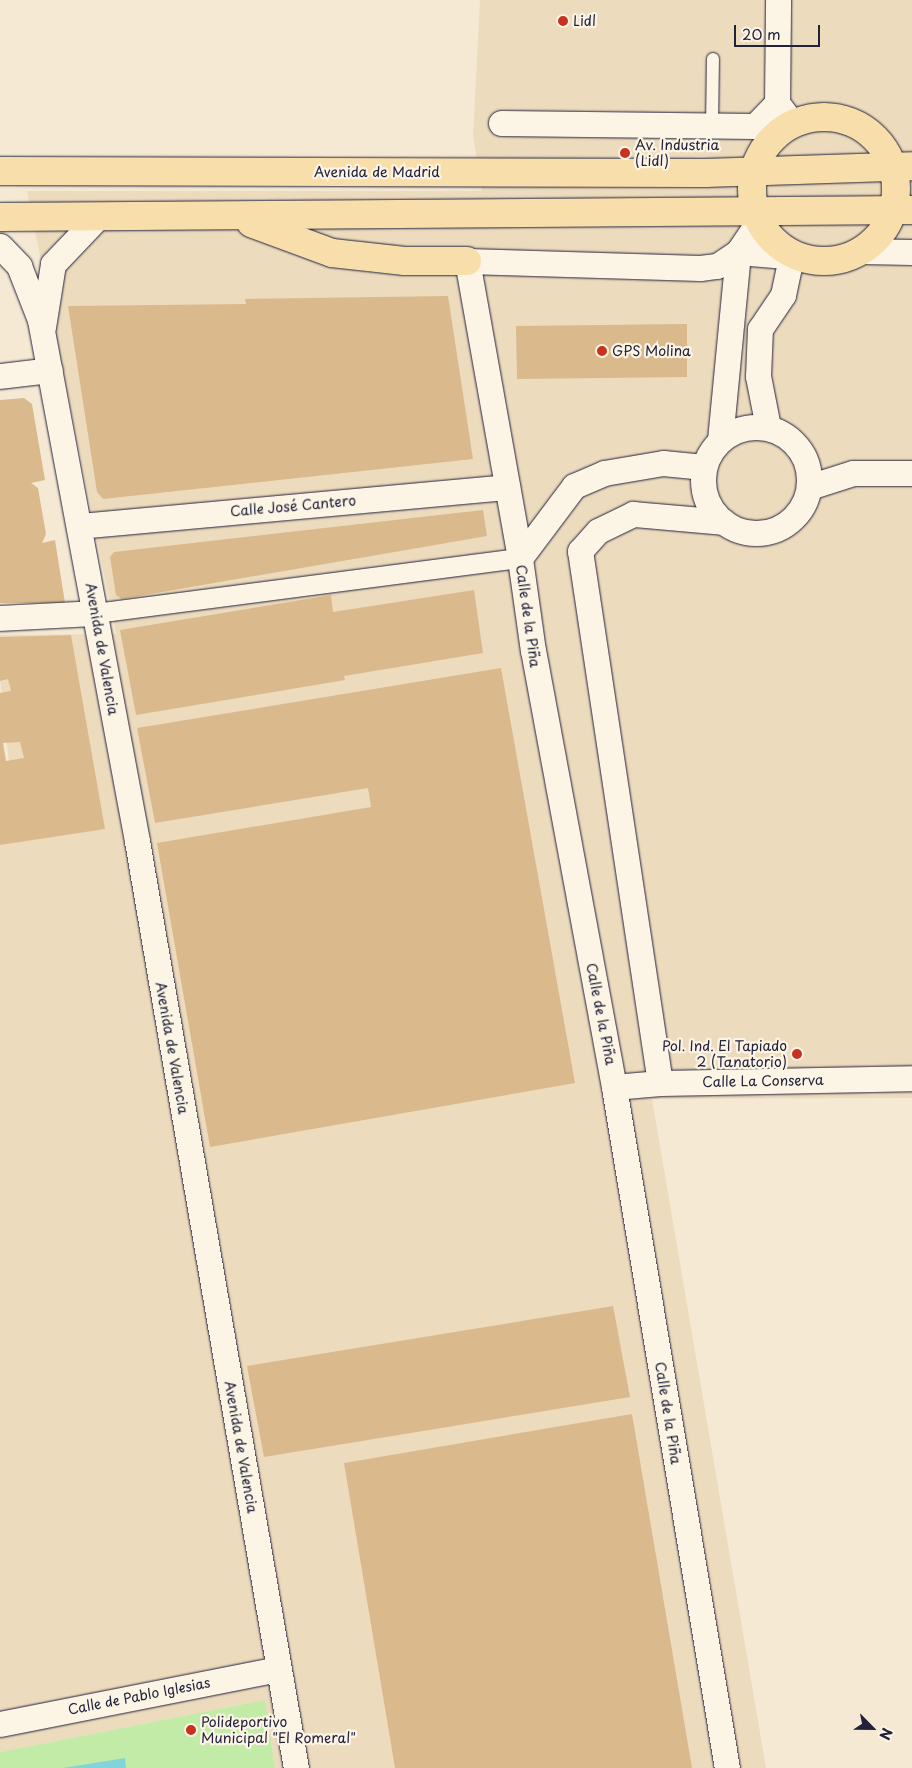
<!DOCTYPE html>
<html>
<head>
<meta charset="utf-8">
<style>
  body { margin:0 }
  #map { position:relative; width:912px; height:1768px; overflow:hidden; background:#f5e9d3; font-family:"Playpen Sans",sans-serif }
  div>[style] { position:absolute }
  .built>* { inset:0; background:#eddbbe }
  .green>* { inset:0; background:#c2eba7 }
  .water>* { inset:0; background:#83d4d8 }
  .building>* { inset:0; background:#daba8d }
  .roads { filter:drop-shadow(0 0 1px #22223b) drop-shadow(0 0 1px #22223b) }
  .service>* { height:12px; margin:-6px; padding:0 6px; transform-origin:6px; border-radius:6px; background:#fcf5e5 }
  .pedestrian>* { height:19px; margin:-9.5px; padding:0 9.5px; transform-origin:9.5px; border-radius:9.5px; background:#fcf5e5 }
  .minor>* { height:25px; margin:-12.5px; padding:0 12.5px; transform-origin:12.5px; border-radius:12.5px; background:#fcf5e5 }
  .minor>.ring { margin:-12.5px; padding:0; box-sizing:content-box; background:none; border:25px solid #fcf5e5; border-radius:50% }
  .primary>* { height:28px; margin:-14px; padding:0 14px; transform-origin:14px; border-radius:14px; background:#f8deab }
  .primary>.ring { margin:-14px; padding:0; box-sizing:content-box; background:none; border:28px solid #f8deab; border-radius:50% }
  .dots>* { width:14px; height:14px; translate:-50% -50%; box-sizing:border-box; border:2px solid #fcf5e5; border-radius:50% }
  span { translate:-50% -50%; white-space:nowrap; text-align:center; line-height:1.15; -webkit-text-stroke:4.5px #fcf5e5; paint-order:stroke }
  .poi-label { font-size:14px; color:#22223b }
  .left { translate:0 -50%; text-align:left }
  .right { translate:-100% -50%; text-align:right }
  .street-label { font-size:14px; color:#22223b }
  .north { position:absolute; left:847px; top:1703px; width:50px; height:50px; -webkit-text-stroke:4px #fcf5e5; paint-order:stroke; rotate:113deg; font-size:14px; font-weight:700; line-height:20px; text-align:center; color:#22223b }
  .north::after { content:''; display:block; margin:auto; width:18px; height:22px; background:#22223b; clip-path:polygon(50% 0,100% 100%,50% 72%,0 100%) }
  .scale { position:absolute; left:734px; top:25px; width:86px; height:22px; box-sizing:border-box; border:2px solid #22223b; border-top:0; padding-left:6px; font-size:15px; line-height:18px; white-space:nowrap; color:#22223b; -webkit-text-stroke:4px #fcf5e5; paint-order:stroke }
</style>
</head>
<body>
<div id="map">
  <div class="built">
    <div style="clip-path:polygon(480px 0,912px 0,912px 1098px,652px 1099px,766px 1768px,275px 1768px,265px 1700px,0 1752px,0 783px,11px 781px,0 678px,0 635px,116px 634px,27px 191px,482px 191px,473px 136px)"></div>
  </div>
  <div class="green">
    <div style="clip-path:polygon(265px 1700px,275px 1768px,0 1768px,0 1752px)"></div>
  </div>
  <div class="water">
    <div style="clip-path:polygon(125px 1758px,126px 1768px,63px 1768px)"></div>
  </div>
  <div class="building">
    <div style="clip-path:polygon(448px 296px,473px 459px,103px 499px,97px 492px,68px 306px,246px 304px,245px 299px)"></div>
    <div style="clip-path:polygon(687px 324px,687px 377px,517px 379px,516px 326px)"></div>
    <div style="clip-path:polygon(24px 398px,32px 404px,45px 480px,31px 483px,38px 488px,46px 534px,42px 543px,55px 540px,65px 603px,0 603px,0 400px)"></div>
    <div style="clip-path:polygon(483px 510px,487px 536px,122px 599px,116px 595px,110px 557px,114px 552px)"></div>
    <div style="clip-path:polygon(474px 590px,483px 653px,344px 676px,345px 680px,136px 715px,120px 630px,331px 595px,333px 612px)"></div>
    <div style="clip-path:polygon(evenodd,71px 635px,105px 829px,0 845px,0 693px,11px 691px,8px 679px,0 681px,0 637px,71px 635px,20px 742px,24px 758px,6px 761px,3px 743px,20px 742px)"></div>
    <div style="clip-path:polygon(501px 668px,575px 1083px,210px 1147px,157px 843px,371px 807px,368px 788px,155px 823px,137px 728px)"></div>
    <div style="clip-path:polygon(613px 1306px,630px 1397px,264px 1457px,247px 1366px)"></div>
    <div style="clip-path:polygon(632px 1414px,692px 1768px,395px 1768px,344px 1463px)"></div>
  </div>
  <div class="roads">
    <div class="service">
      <div style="left:712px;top:127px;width:68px;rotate:-89.2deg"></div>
    </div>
    <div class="pedestrian">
      <div style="left:95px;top:613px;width:429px;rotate:-7.4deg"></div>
    </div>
    <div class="minor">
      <div style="left:777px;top:103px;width:103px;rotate:-89.4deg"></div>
      <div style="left:501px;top:123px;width:254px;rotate:0.7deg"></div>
      <div style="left:755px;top:126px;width:32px;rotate:-46deg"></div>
      <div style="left:777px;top:103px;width:25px;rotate:53deg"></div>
      <div style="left:0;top:246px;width:28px;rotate:46deg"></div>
      <div style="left:19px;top:266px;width:58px;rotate:68.7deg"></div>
      <div style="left:40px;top:320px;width:530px;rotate:79.45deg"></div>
      <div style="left:137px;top:841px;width:941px;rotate:80.27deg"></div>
      <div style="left:861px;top:251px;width:51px;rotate:1.1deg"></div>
      <div style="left:738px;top:252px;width:60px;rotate:4.8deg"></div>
      <div style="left:43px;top:327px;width:64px;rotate:-81deg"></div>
      <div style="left:53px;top:264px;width:62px;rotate:-46.3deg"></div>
      <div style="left:0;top:376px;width:50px;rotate:-6.8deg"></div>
      <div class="ring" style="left:703px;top:427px;width:81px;height:81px"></div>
      <div style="left:768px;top:427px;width:52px;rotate:-101.1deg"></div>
      <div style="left:758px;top:376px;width:47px;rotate:-87.6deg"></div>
      <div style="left:760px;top:329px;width:41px;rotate:-55.9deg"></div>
      <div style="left:783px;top:295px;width:30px;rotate:-78deg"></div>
      <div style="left:789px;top:266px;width:13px;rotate:-45deg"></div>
      <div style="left:720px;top:440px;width:189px;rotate:-84.5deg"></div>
      <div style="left:738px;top:252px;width:37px;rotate:-56deg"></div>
      <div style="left:809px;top:487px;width:46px;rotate:-17.7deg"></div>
      <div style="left:853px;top:473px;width:59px"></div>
      <div style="left:79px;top:526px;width:430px;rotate:-5.2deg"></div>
      <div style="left:520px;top:558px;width:90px;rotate:-53.1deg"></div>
      <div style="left:574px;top:486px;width:33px;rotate:-23deg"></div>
      <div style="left:604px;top:473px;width:60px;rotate:-9.6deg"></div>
      <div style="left:663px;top:463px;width:41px;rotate:5.6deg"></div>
      <div style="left:0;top:618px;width:95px;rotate:-3deg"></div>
      <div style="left:660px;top:1083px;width:538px;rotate:-98.55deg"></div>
      <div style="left:580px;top:551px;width:27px;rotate:-48deg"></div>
      <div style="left:598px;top:531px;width:39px;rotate:-26deg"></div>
      <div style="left:633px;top:514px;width:91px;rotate:5deg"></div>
      <div style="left:614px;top:1087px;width:46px;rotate:-5deg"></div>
      <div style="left:660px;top:1083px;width:252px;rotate:-1.1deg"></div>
      <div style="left:0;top:1724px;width:284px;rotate:-11.2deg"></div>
      <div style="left:727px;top:1768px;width:690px;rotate:-99.42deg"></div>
      <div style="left:614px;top:1087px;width:443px;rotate:-100.5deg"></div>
      <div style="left:533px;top:651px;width:94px;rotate:-98deg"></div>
      <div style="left:520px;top:558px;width:302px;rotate:-100.1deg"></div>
      <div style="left:467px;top:261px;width:233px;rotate:1.7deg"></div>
      <div style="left:700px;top:268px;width:17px;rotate:-7deg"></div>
      <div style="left:717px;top:266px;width:25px;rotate:-34deg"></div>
    </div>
    <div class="primary">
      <div class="ring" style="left:752px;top:117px;width:116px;height:116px"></div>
      <div style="left:0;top:171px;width:705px;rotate:0.16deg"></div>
      <div style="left:705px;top:173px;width:207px;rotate:-1.9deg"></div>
      <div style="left:0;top:217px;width:912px;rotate:-0.44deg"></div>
      <div style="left:251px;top:223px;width:86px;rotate:20.3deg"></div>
      <div style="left:332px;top:253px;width:73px;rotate:6.3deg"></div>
      <div style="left:405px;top:261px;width:62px"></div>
    </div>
  </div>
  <div class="dots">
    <div style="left:563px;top:21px;background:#c8321e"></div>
    <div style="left:625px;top:153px;background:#c8321e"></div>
    <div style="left:602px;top:351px;background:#c8321e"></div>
    <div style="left:797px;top:1054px;background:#c8321e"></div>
    <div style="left:191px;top:1730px;background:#c8321e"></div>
  </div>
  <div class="poi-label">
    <span class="left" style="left:573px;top:21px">Lidl</span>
    <span class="left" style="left:635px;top:153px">Av. Industria<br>(Lidl)</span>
    <span class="left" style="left:612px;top:351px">GPS Molina</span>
    <span class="right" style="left:787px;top:1054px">Pol. Ind. El Tapiado<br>2 (Tanatorio)</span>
    <span class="left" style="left:201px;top:1730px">Polideportivo<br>Municipal "El Romeral"</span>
  </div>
  <div class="street-label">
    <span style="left:377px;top:172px">Avenida de Madrid</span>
    <span style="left:293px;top:506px;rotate:-5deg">Calle José Cantero</span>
    <span style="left:528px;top:616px;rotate:82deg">Calle de la Piña</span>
    <span style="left:102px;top:649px;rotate:80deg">Avenida de Valencia</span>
    <span style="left:601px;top:1014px;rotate:79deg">Calle de la Piña</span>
    <span style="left:172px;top:1048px;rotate:80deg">Avenida de Valencia</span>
    <span style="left:763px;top:1081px;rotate:-1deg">Calle La Conserva</span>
    <span style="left:668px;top:1413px;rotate:81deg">Calle de la Piña</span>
    <span style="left:241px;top:1447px;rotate:80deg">Avenida de Valencia</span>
    <span style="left:139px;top:1696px;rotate:-11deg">Calle de Pablo Iglesias</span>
  </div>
  <div class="north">N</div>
  <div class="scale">20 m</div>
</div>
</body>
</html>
